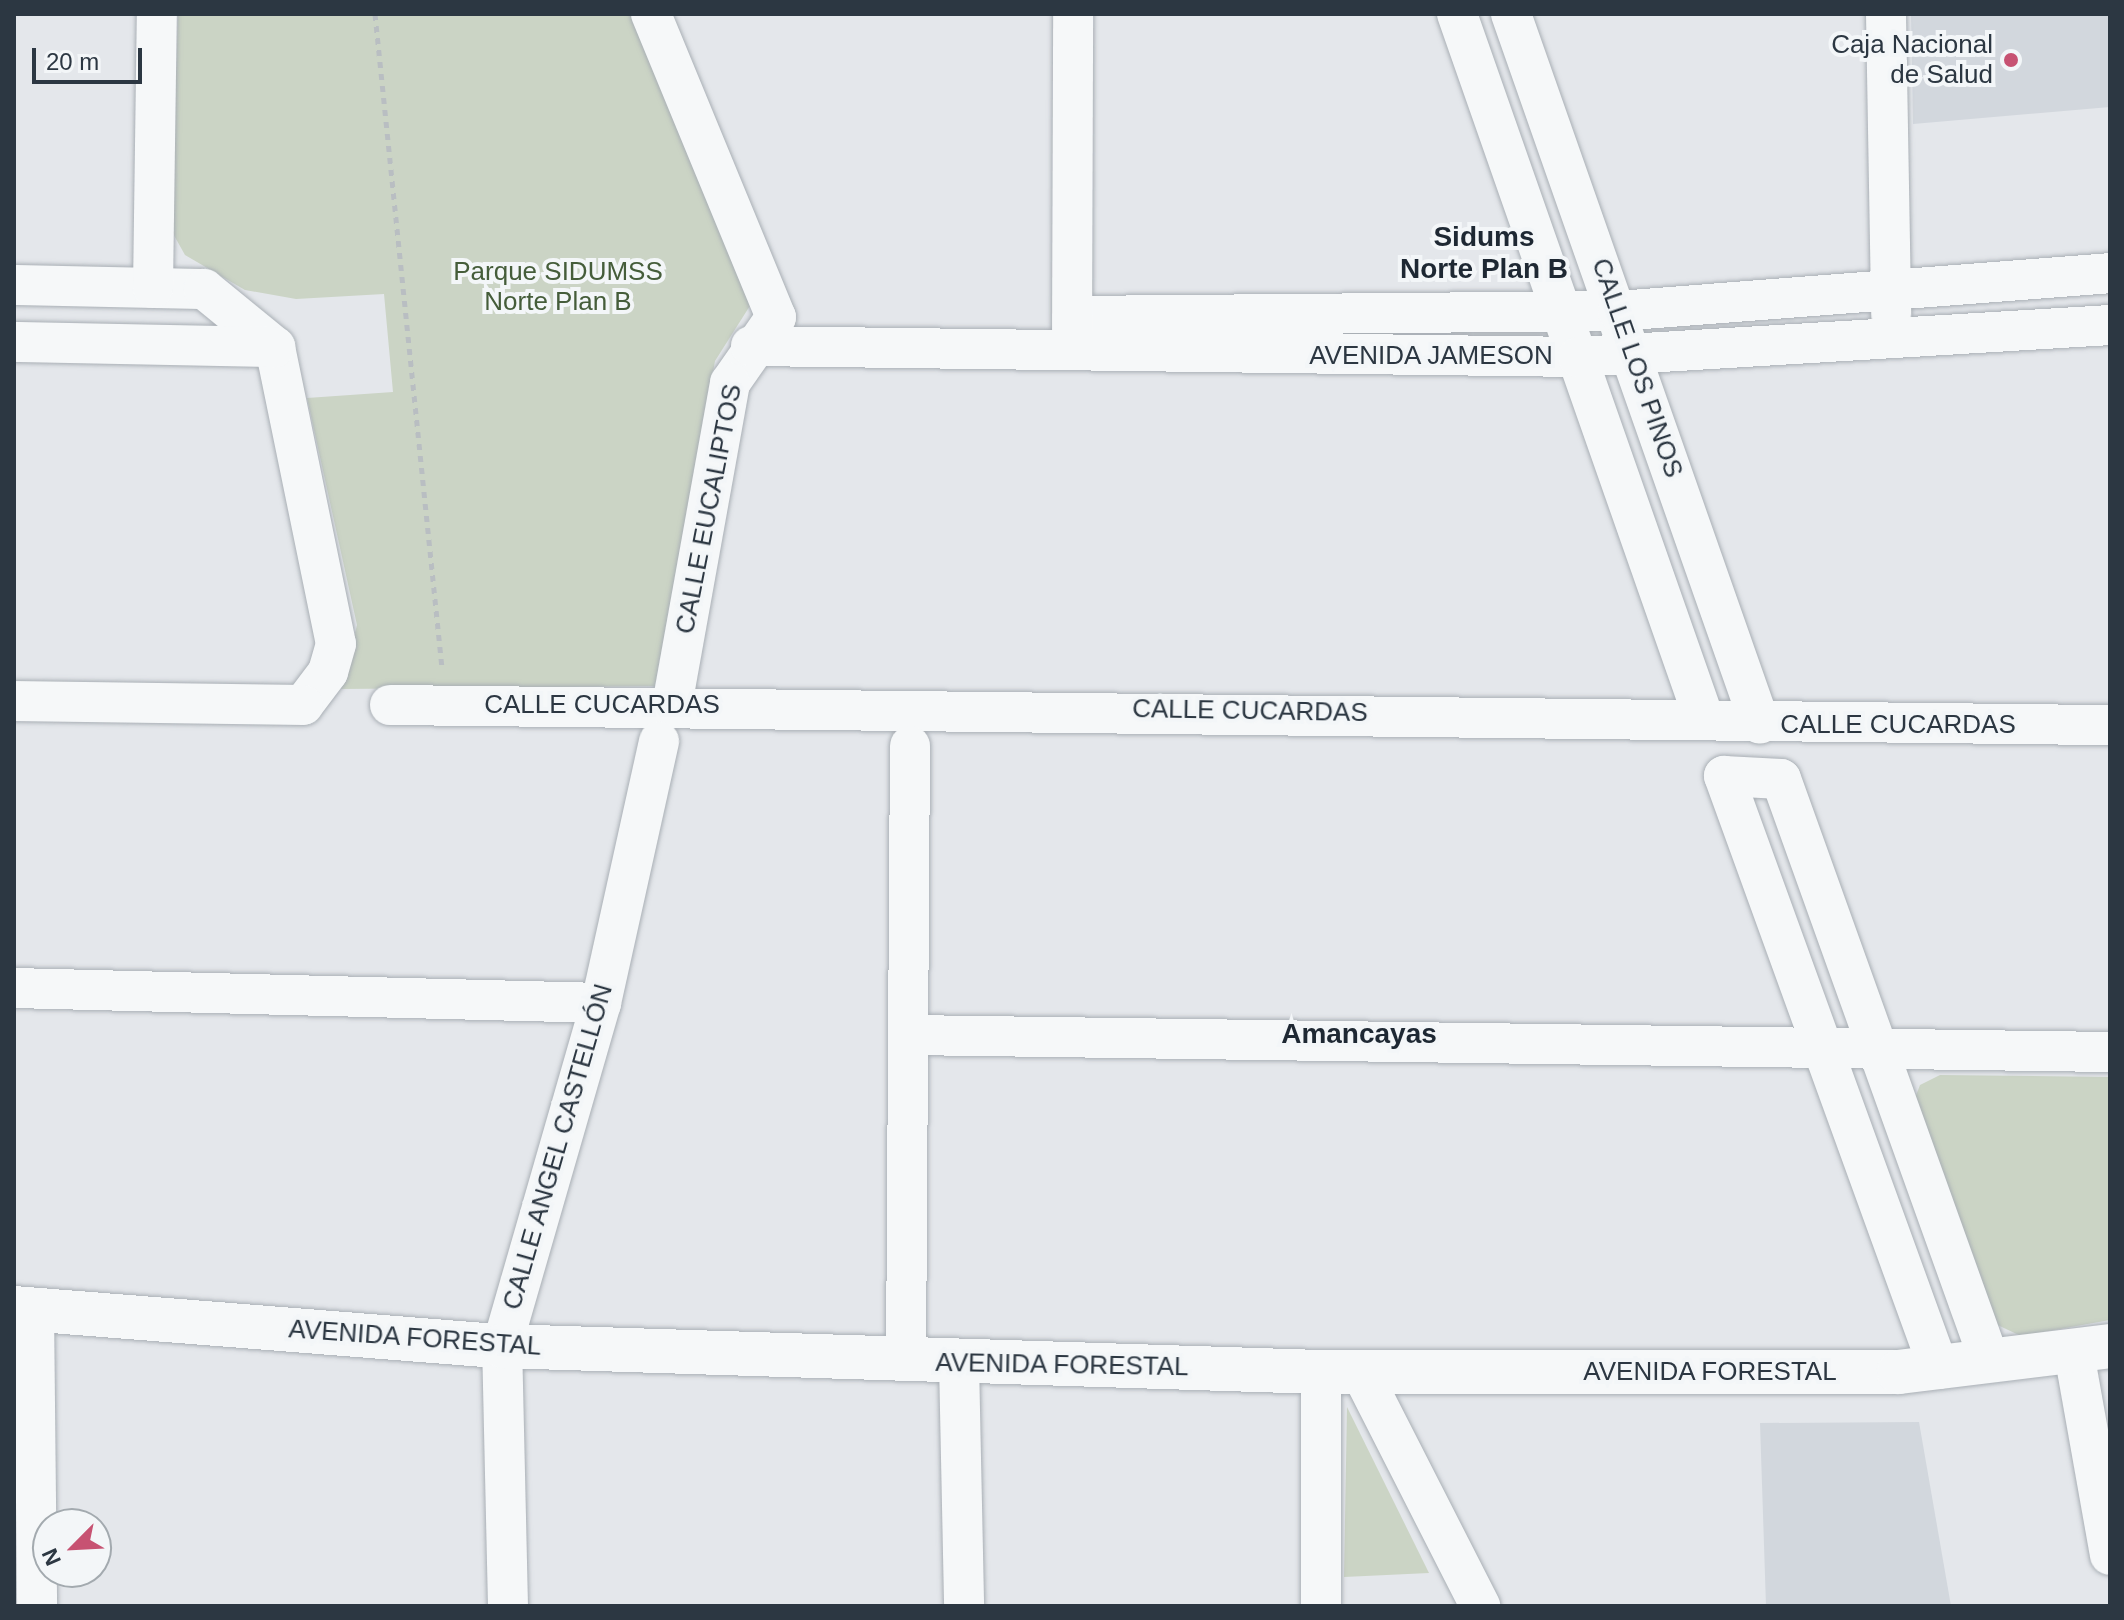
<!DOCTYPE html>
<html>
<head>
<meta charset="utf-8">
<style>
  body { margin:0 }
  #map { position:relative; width:2124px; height:1620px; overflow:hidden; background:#e4e7eb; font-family:Arial,sans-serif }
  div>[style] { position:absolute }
  .built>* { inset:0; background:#d2d7dd }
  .green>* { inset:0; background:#cbd4c5 }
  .path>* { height:5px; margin-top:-2.5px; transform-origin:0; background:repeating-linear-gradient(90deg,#b9bec2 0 6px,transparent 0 12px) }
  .roads { filter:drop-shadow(0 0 2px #a9afb5) drop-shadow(0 0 2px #a9afb5) }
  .minor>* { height:40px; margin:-20px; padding:0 20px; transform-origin:20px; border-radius:20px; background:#f6f8f9 }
  .tertiary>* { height:44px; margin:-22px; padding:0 22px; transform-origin:22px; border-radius:22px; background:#f6f8f9 }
  .dots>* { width:22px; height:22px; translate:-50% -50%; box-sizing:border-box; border:4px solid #f3f6f8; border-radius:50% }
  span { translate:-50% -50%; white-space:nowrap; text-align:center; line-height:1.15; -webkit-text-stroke:8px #f3f6f8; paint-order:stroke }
  .poi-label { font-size:26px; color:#2c3742 }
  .right { translate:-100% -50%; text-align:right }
  .park-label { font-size:26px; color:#455d3a }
  .street-label { font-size:26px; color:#2c3742 }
  .neighbourhood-label { font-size:28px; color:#1e2833; font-weight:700 }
  .frame { position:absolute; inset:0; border:16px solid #2c3742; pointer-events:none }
  .north { position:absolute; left:32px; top:1508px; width:80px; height:80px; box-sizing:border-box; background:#f3f6f8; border:2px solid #a3aaaf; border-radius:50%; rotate:246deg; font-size:22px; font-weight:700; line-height:32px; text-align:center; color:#2c3742 }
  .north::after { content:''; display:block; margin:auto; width:28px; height:36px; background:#c75272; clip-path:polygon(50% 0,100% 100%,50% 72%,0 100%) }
  .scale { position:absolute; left:32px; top:48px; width:110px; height:36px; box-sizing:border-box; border:4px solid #2c3742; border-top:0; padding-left:10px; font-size:24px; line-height:28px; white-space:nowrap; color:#2c3742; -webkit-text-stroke:6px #f3f6f8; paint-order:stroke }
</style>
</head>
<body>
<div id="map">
  <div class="built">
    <div style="clip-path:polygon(1911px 14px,2110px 14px,2110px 107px,1913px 124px)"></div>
    <div style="clip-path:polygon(1919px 1422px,1951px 1606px,1766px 1606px,1760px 1423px)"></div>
  </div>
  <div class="green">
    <div style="clip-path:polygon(178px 14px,633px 14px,753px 301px,715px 361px,655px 686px,341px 689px,357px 625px,307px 398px,393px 392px,384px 294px,296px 299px,245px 290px,185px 255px,171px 230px)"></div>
    <div style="clip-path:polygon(1940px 1075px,2110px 1077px,2110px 1320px,2021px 1336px,1989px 1321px,1912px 1106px,1920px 1085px)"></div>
    <div style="clip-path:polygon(1347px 1407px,1429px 1573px,1344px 1577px)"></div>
  </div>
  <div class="path">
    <div style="left:375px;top:14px;width:657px;rotate:84.15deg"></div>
  </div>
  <div class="roads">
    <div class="minor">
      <div style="left:651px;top:14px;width:328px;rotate:67.6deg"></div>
      <div style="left:776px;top:317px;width:80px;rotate:124.9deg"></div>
      <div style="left:730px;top:383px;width:327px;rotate:100.2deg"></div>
      <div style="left:1457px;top:14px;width:744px;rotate:70.69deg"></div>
      <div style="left:1511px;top:14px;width:752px;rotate:70.67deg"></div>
      <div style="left:1886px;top:14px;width:300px;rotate:89deg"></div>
      <div style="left:14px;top:285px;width:190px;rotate:1.2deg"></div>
      <div style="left:204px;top:289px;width:92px;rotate:39.2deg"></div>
      <div style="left:275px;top:347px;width:303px;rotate:78.4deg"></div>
      <div style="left:336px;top:644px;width:29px;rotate:106deg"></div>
      <div style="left:328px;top:672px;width:41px;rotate:127.1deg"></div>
      <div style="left:303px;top:705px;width:289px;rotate:-179.2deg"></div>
      <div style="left:153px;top:288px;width:274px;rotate:-89.2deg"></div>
      <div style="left:1073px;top:316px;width:545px;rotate:-0.53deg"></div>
      <div style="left:1618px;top:311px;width:493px;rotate:-4.4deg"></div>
      <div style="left:14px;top:342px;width:261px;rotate:1.1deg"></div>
      <div style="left:1072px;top:342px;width:328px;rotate:-89.8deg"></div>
      <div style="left:751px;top:346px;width:827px;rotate:0.76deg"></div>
      <div style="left:1578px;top:357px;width:533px;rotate:-3.44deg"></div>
      <div style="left:390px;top:705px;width:1720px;rotate:0.67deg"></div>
      <div style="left:14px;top:988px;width:587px;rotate:1.46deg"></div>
      <div style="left:908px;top:1035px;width:1202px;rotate:0.81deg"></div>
      <div style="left:34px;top:1309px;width:297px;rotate:89.4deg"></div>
      <div style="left:2074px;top:1353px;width:205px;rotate:79.9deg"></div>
      <div style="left:906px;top:1361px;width:615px;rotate:-89.63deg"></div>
      <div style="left:959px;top:1362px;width:244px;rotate:88.8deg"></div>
      <div style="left:1939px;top:1369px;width:631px;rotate:-109.93deg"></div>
      <div style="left:1724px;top:776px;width:57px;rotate:3deg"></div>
      <div style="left:1781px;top:779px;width:619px;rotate:70.28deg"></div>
      <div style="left:1361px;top:1372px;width:263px;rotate:63deg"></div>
      <div style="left:508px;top:1606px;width:260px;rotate:-91.3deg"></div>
      <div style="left:502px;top:1346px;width:357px;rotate:-73.9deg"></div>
      <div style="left:601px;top:1003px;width:268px;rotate:-77.5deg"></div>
      <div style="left:1321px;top:1606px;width:234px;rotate:-90deg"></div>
    </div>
    <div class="tertiary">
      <div style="left:14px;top:1308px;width:489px;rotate:4.5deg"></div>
      <div style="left:502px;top:1346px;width:819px;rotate:1.82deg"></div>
      <div style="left:1321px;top:1372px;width:578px"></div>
      <div style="left:1899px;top:1372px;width:213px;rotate:-7deg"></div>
    </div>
  </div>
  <div class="dots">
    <div style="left:2011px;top:60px;background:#c75272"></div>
  </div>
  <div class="poi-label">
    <span class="right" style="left:1993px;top:60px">Caja Nacional<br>de Salud</span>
  </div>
  <div class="park-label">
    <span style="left:558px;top:287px">Parque SIDUMSS<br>Norte Plan B</span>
  </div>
  <div class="street-label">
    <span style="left:1431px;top:356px">AVENIDA JAMESON</span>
    <span style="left:1637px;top:368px;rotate:71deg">CALLE LOS PINOS</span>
    <span style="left:709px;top:509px;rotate:-79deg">CALLE EUCALIPTOS</span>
    <span style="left:602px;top:705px">CALLE CUCARDAS</span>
    <span style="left:1250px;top:711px;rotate:1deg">CALLE CUCARDAS</span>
    <span style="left:1898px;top:725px">CALLE CUCARDAS</span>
    <span style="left:558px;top:1147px;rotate:-74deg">CALLE ANGEL CASTELLÓN</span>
    <span style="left:415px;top:1338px;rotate:4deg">AVENIDA FORESTAL</span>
    <span style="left:1062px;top:1365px;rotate:1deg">AVENIDA FORESTAL</span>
    <span style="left:1710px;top:1372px">AVENIDA FORESTAL</span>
  </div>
  <div class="neighbourhood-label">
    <span style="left:1484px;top:253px">Sidums<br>Norte Plan B</span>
    <span style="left:1359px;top:1034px">Amancayas</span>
  </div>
  <div class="frame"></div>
  <div class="north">N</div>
  <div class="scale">20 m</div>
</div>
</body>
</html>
